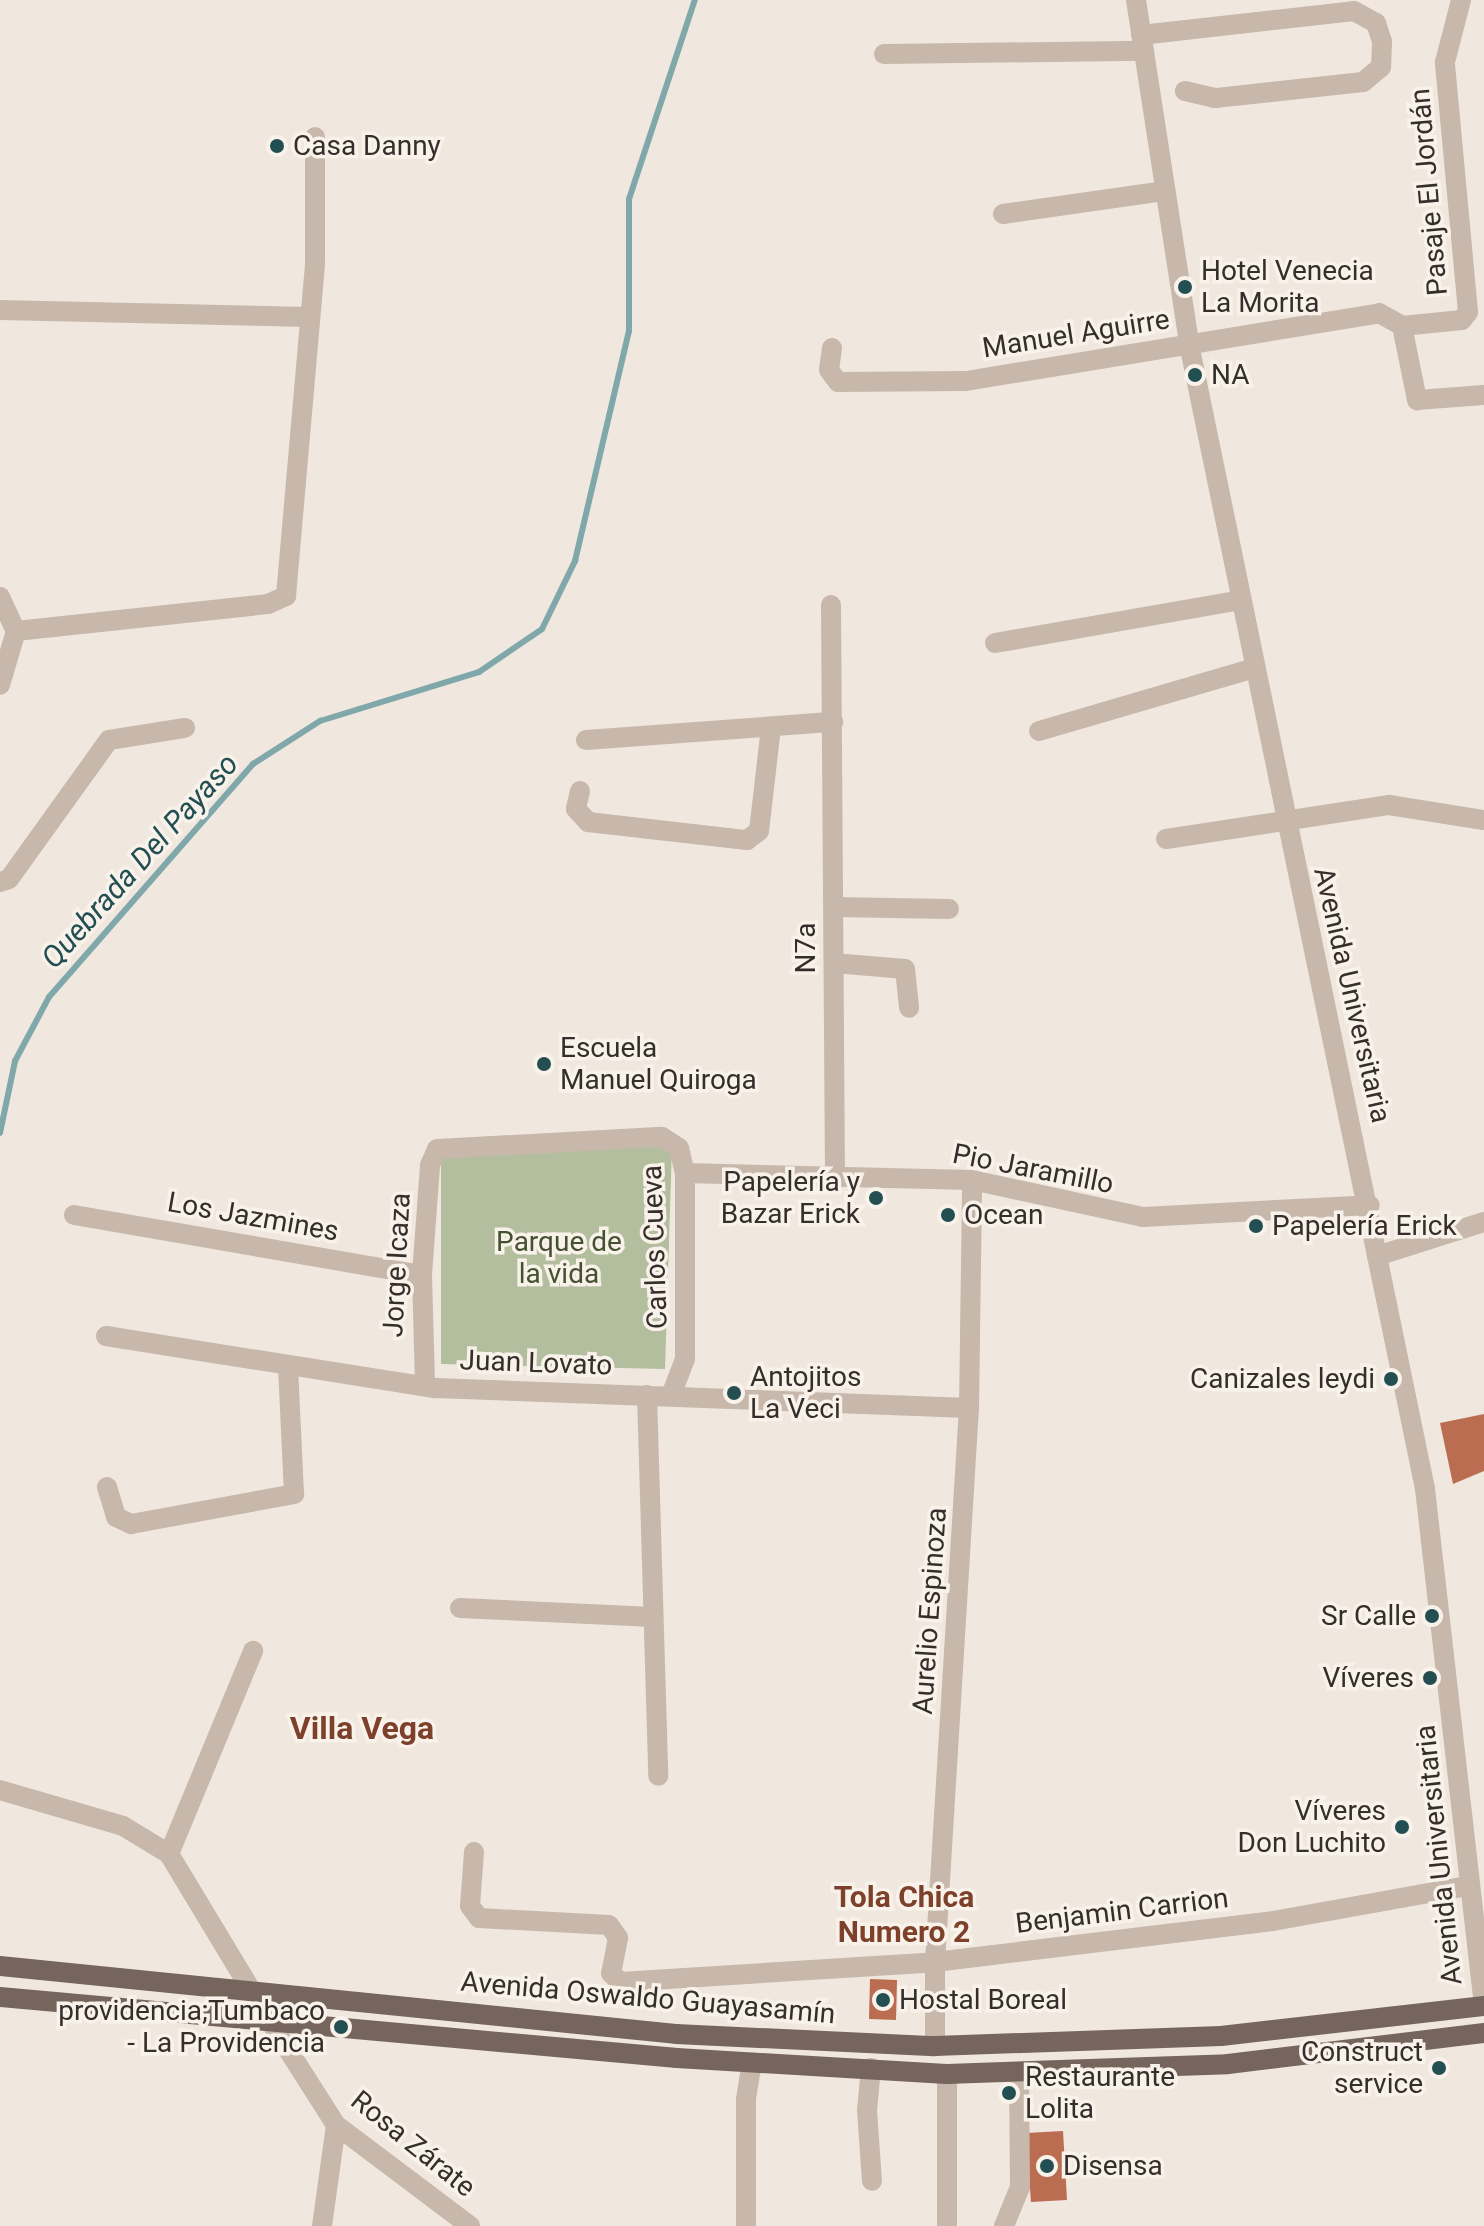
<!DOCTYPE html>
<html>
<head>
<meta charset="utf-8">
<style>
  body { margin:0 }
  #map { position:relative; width:1484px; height:2226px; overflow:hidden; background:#f0e8de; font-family:Roboto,sans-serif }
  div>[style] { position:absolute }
  .green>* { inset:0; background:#b3be9f }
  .stream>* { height:6px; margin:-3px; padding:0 3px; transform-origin:3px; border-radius:3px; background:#80a8ab }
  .building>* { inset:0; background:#bb6d52 }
  .minor>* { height:20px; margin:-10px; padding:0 10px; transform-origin:10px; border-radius:10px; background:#c7b8ab }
  .major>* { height:20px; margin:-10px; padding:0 10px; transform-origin:10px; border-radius:10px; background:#76655c }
  .dots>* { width:22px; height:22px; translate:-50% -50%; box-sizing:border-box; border:4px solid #f8f2ea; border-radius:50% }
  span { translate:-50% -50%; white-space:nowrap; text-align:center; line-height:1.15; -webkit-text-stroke:7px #f8f2ea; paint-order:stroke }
  .poi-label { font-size:28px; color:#362e2a }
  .left { translate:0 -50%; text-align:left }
  .right { translate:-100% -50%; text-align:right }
  .street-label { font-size:28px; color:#362e2a }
  .park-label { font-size:28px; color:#445230 }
  .water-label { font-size:30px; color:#234f53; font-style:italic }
  .neighbourhood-label { font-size:30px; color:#7d402a; font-weight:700 }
  .quarter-label { font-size:32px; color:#7d402a; font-weight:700 }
</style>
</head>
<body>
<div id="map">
  <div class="green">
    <div style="clip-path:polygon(672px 1146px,665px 1369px,441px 1364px,441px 1154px)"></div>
  </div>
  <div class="stream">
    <div style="left:0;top:1133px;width:74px;rotate:-78.2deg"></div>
    <div style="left:15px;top:1061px;width:72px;rotate:-62deg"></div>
    <div style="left:49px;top:997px;width:310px;rotate:-48.8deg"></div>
    <div style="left:253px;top:764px;width:80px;rotate:-32.7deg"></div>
    <div style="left:320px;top:721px;width:166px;rotate:-17.1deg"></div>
    <div style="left:479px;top:672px;width:76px;rotate:-34.3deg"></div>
    <div style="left:542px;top:629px;width:76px;rotate:-64.1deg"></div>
    <div style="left:575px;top:561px;width:236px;rotate:-76.8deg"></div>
    <div style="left:629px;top:331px;width:132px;rotate:-90deg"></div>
    <div style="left:629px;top:199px;width:210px;rotate:-71.7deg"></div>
  </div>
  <div class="building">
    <div style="clip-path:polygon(1484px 1414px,1484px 1471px,1453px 1484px,1440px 1423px)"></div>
    <div style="clip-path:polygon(870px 1979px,897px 1980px,896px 2020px,869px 2019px)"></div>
    <div style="clip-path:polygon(1063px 2131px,1067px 2200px,1031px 2202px,1026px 2133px)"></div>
  </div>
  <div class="minor">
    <div style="left:1136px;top:0;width:348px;rotate:81.2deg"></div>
    <div style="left:1189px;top:344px;width:1169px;rotate:78.35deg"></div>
    <div style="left:1425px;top:1489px;width:520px;rotate:83.49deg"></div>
    <div style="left:1141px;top:35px;width:214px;rotate:-6.4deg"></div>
    <div style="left:1354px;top:11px;width:25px;rotate:29deg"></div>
    <div style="left:1376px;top:23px;width:20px;rotate:72deg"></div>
    <div style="left:1382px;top:42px;width:25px;rotate:92deg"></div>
    <div style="left:1381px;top:67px;width:23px;rotate:140deg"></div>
    <div style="left:1363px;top:82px;width:149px;rotate:173.8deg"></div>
    <div style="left:1215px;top:98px;width:31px;rotate:-167deg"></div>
    <div style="left:884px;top:54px;width:260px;rotate:-0.7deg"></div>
    <div style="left:1003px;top:214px;width:164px;rotate:-8.1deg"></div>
    <div style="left:0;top:310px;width:308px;rotate:1.3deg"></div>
    <div style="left:1402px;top:326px;width:60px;rotate:-5.7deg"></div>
    <div style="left:1462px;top:320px;width:10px;rotate:-53deg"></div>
    <div style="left:1468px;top:312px;width:251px;rotate:-95.3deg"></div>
    <div style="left:1445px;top:62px;width:64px;rotate:-75.5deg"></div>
    <div style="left:832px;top:348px;width:22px;rotate:98deg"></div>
    <div style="left:829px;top:370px;width:15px;rotate:53deg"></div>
    <div style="left:838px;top:382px;width:128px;rotate:-0.4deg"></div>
    <div style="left:966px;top:381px;width:419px;rotate:-9.3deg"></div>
    <div style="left:1379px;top:313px;width:26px;rotate:29deg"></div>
    <div style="left:1402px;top:326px;width:76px;rotate:78.5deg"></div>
    <div style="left:1417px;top:400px;width:67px;rotate:-4.3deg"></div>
    <div style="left:0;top:597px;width:38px;rotate:65deg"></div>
    <div style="left:16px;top:631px;width:56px;rotate:106.5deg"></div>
    <div style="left:831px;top:605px;width:568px;rotate:89.6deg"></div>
    <div style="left:16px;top:631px;width:253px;rotate:-6.1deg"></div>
    <div style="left:268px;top:604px;width:20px;rotate:-24deg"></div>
    <div style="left:286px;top:596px;width:335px;rotate:-85deg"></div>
    <div style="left:315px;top:262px;width:125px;rotate:-90deg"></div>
    <div style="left:995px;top:643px;width:250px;rotate:-9.9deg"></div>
    <div style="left:1039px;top:731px;width:225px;rotate:-16.3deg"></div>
    <div style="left:586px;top:740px;width:248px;rotate:-4.2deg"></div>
    <div style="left:580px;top:791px;width:18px;rotate:103deg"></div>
    <div style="left:576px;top:809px;width:18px;rotate:47deg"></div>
    <div style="left:588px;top:822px;width:160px;rotate:6.5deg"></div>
    <div style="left:747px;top:840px;width:15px;rotate:-37deg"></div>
    <div style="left:759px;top:831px;width:105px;rotate:-83.4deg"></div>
    <div style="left:1166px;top:839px;width:226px;rotate:-8.7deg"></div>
    <div style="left:1389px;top:805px;width:96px;rotate:9deg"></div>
    <div style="left:0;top:882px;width:9px;rotate:-18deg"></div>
    <div style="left:9px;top:879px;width:171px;rotate:-54.3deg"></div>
    <div style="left:109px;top:740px;width:77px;rotate:-9deg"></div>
    <div style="left:834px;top:907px;width:115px;rotate:1deg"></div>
    <div style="left:834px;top:963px;width:71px;rotate:4.8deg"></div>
    <div style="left:905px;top:969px;width:39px;rotate:84deg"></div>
    <div style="left:685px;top:1173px;width:287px;rotate:1.4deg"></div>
    <div style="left:972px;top:1180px;width:175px;rotate:12.2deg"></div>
    <div style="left:1143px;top:1217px;width:227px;rotate:-3deg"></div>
    <div style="left:74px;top:1215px;width:353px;rotate:9.8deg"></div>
    <div style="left:1377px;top:1256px;width:112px;rotate:-17.6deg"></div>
    <div style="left:106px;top:1336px;width:334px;rotate:9deg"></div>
    <div style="left:436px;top:1388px;width:533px;rotate:2.15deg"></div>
    <div style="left:425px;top:1383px;width:108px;rotate:-91.6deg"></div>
    <div style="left:422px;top:1275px;width:110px;rotate:-85.8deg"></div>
    <div style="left:430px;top:1165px;width:17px;rotate:-66deg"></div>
    <div style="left:437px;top:1149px;width:225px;rotate:-3.1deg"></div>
    <div style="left:662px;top:1137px;width:20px;rotate:33deg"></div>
    <div style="left:679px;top:1148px;width:26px;rotate:77deg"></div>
    <div style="left:685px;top:1173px;width:186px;rotate:90deg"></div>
    <div style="left:685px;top:1359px;width:39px;rotate:111deg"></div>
    <div style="left:647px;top:1395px;width:381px;rotate:88.3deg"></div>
    <div style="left:107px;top:1487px;width:31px;rotate:73deg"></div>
    <div style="left:116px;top:1517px;width:17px;rotate:25deg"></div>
    <div style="left:131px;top:1524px;width:166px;rotate:-10.4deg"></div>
    <div style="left:294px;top:1494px;width:129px;rotate:-92.7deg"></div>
    <div style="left:460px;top:1608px;width:193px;rotate:2.7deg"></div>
    <div style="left:0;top:1790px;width:128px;rotate:16.3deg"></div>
    <div style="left:123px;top:1826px;width:54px;rotate:31.3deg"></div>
    <div style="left:169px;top:1854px;width:159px;rotate:58.9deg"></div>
    <div style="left:474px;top:1852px;width:54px;rotate:94.2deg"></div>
    <div style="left:470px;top:1906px;width:15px;rotate:53deg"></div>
    <div style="left:479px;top:1918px;width:130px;rotate:3.1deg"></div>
    <div style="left:609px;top:1925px;width:16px;rotate:55deg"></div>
    <div style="left:618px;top:1938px;width:36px;rotate:101deg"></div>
    <div style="left:611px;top:1973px;width:13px;rotate:45deg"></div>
    <div style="left:620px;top:1982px;width:316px;rotate:-3.6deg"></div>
    <div style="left:935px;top:1962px;width:340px;rotate:-6.9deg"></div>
    <div style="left:1273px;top:1921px;width:197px;rotate:-10.2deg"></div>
    <div style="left:169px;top:1854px;width:220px;rotate:-67.5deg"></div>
    <div style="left:271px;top:2023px;width:121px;rotate:57.5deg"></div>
    <div style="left:336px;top:2125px;width:168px;rotate:37deg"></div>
    <div style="left:935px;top:2046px;width:84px;rotate:-90deg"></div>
    <div style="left:935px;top:1962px;width:555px;rotate:-86.49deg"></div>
    <div style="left:969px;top:1408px;width:228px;rotate:-89.2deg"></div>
    <div style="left:871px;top:2068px;width:42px;rotate:95.4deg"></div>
    <div style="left:867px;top:2110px;width:71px;rotate:86deg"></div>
    <div style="left:947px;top:2224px;width:150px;rotate:-90deg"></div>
    <div style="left:322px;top:2226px;width:102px;rotate:-82.1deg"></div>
    <div style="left:746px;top:2226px;width:127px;rotate:-90deg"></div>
    <div style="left:746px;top:2099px;width:37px;rotate:-81deg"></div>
    <div style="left:1004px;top:2226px;width:42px;rotate:-67.7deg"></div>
    <div style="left:1020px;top:2187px;width:115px;rotate:-90.5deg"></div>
  </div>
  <div class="major">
    <div style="left:0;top:1966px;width:679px;rotate:5.74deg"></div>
    <div style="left:676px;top:2034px;width:259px;rotate:2.7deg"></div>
    <div style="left:935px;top:2046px;width:286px;rotate:-2deg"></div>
    <div style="left:1221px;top:2036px;width:265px;rotate:-6.5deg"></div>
    <div style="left:0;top:1997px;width:680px;rotate:5.15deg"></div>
    <div style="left:677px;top:2058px;width:270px;rotate:3.4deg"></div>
    <div style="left:947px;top:2074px;width:281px;rotate:-2deg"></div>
    <div style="left:1228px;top:2064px;width:258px;rotate:-6.9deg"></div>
  </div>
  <div class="dots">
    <div style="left:277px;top:146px;background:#234f53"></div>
    <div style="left:1185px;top:287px;background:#234f53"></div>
    <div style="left:1195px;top:375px;background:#234f53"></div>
    <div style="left:544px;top:1064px;background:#234f53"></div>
    <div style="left:876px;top:1198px;background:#234f53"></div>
    <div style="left:948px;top:1215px;background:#234f53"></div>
    <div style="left:1256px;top:1226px;background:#234f53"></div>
    <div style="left:1391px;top:1379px;background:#234f53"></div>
    <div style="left:734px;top:1393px;background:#234f53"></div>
    <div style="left:1432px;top:1616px;background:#234f53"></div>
    <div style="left:1430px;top:1678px;background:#234f53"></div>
    <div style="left:1402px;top:1827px;background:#234f53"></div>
    <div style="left:883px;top:2000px;background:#234f53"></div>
    <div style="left:341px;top:2027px;background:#234f53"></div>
    <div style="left:1439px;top:2068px;background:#234f53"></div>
    <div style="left:1009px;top:2093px;background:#234f53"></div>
    <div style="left:1047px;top:2166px;background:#234f53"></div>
  </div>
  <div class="poi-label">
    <span class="left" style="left:293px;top:146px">Casa Danny</span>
    <span class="left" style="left:1201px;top:287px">Hotel Venecia<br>La Morita</span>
    <span class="left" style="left:1211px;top:375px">NA</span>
    <span class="left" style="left:560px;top:1064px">Escuela<br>Manuel Quiroga</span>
    <span class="right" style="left:860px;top:1198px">Papelería y<br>Bazar Erick</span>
    <span class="left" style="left:964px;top:1215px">Ocean</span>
    <span class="left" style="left:1272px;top:1226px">Papelería Erick</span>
    <span class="left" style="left:750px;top:1393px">Antojitos<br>La Veci</span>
    <span class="right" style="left:1375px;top:1379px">Canizales leydi</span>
    <span class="right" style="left:1416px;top:1616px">Sr Calle</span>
    <span class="right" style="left:1414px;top:1678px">Víveres</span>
    <span class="right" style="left:1386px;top:1827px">Víveres<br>Don Luchito</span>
    <span class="left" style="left:899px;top:2000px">Hostal Boreal</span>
    <span class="right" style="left:325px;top:2027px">providencia;Tumbaco<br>- La Providencia</span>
    <span class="right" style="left:1423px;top:2068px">Construct<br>service</span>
    <span class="left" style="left:1025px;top:2093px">Restaurante<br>Lolita</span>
    <span class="left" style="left:1063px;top:2166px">Disensa</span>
  </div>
  <div class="street-label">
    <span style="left:1429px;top:192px;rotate:-95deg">Pasaje El Jordán</span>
    <span style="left:1076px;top:334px;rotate:-9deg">Manuel Aguirre</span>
    <span style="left:806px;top:948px;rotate:-90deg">N7a</span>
    <span style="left:1352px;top:995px;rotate:77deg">Avenida Universitaria</span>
    <span style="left:1033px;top:1169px;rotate:11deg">Pio Jaramillo</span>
    <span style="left:253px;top:1217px;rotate:10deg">Los Jazmines</span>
    <span style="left:655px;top:1247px;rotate:-92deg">Carlos Cueva</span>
    <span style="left:397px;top:1265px;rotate:-87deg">Jorge Icaza</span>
    <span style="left:536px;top:1363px;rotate:2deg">Juan Lovato</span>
    <span style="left:930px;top:1611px;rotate:-86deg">Aurelio Espinoza</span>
    <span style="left:1439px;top:1855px;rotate:-96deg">Avenida Universitaria</span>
    <span style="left:1122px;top:1911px;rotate:-7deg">Benjamin Carrion</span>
    <span style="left:648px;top:1998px;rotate:5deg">Avenida Oswaldo Guayasamín</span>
    <span style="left:413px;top:2144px;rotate:39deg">Rosa Zárate</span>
  </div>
  <div class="park-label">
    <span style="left:559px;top:1258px">Parque de<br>la vida</span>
  </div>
  <div class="water-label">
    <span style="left:140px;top:861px;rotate:-48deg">Quebrada Del Payaso</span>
  </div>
  <div class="neighbourhood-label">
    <span style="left:904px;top:1914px">Tola Chica<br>Numero 2</span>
  </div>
  <div class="quarter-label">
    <span style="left:362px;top:1728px">Villa Vega</span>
  </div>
</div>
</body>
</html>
